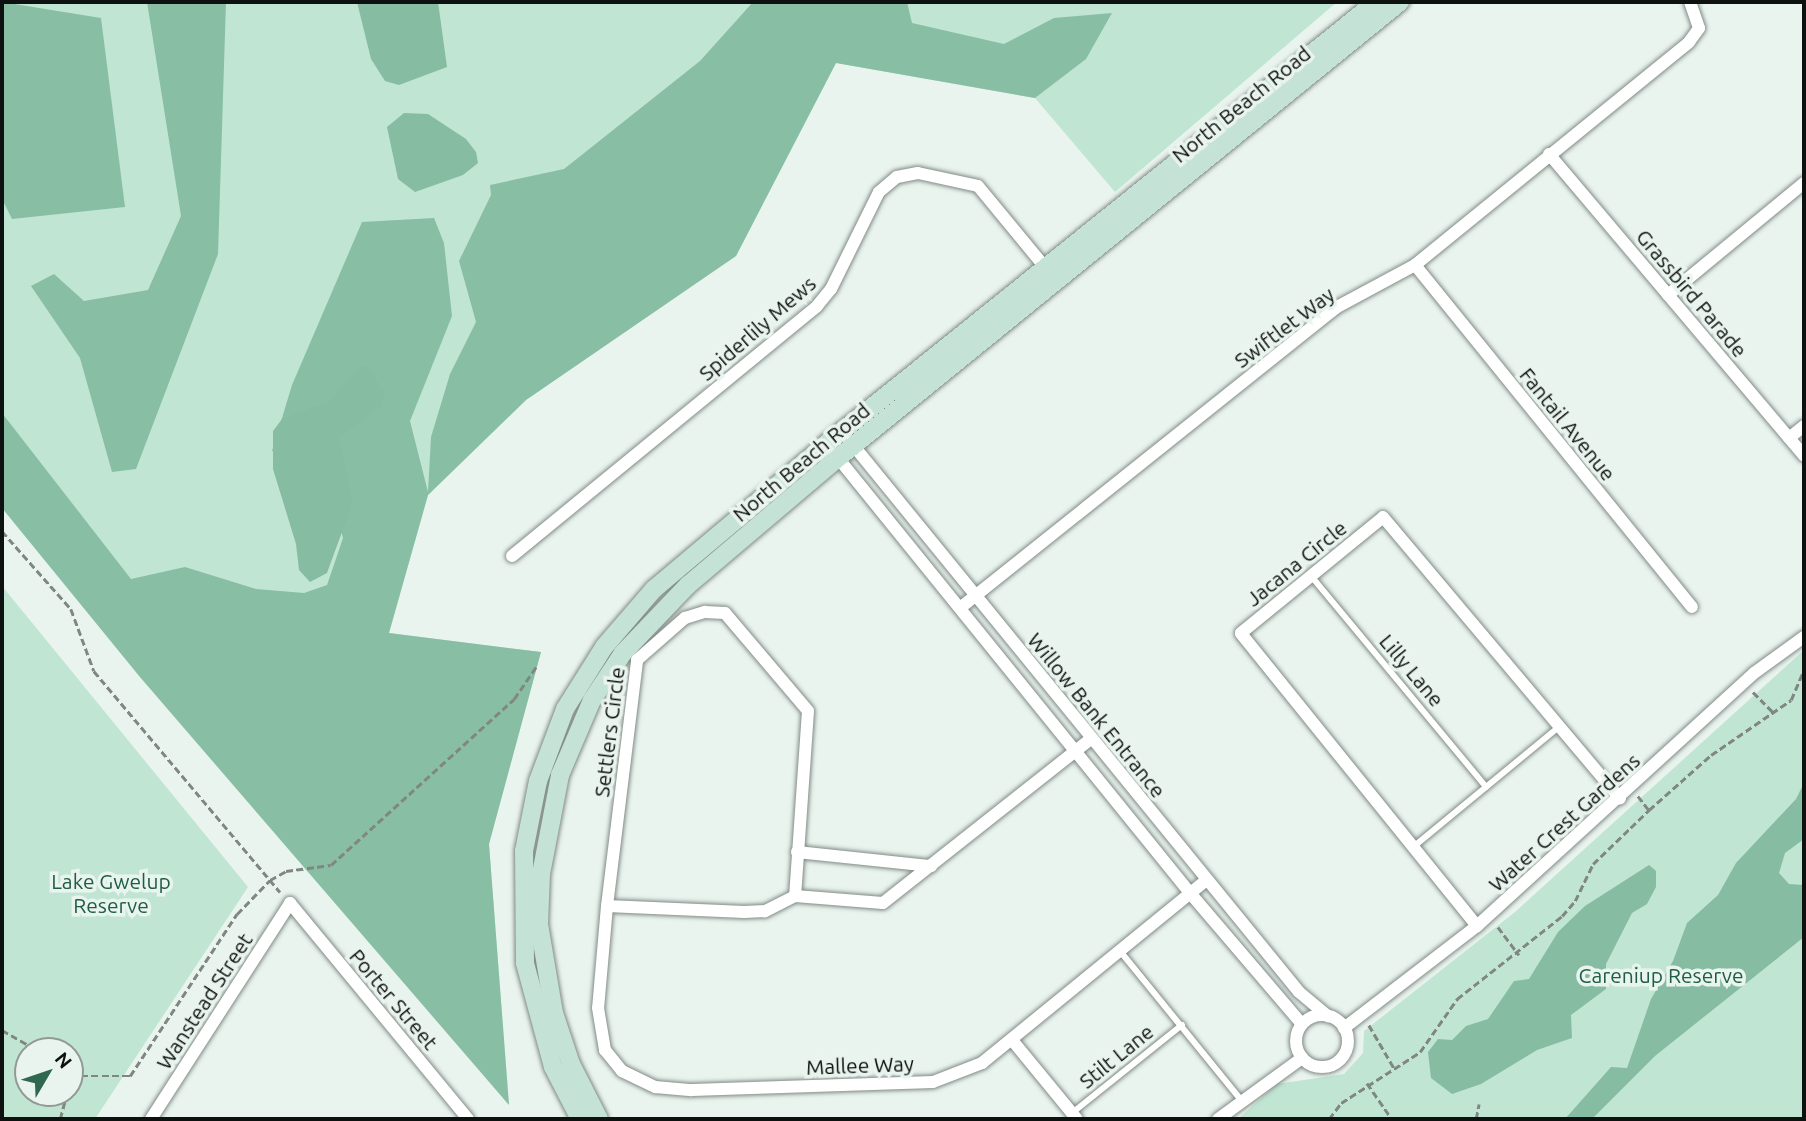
<!DOCTYPE html>
<html>
<head>
<meta charset="utf-8">
<style>
  body { margin:0 }
  #map { position:relative; width:1806px; height:1121px; overflow:hidden; background:#eaf4ef; font-family:Ubuntu,sans-serif }
  div>[style] { position:absolute }
  .green>* { inset:0; background:#c1e5d3 }
  .forest>* { inset:0; background:#88bea4 }
  .water>* { inset:0; background:#86bca1 }
  .path>* { height:2.5px; margin-top:-1.25px; transform-origin:0; background:repeating-linear-gradient(90deg,#808783 0 7px,transparent 0 10.5px) }
  .roads { filter:drop-shadow(0 0 2px #818b86) drop-shadow(0 0 2px #818b86) }
  .lane>* { height:6px; margin:-3px; padding:0 3px; transform-origin:3px; border-radius:3px; background:#fff }
  .street>* { height:12px; margin:-6px; padding:0 6px; transform-origin:6px; border-radius:6px; background:#fff }
  .street>.ring { margin:-6px; padding:0; box-sizing:content-box; background:none; border:12px solid #fff; border-radius:50% }
  .secondary>* { height:18px; margin:-9px; padding:0 9px; transform-origin:9px; border-radius:9px; background:#c5e2d6 }
  span { translate:-50% -50%; white-space:nowrap; text-align:center; line-height:1.15; -webkit-text-stroke:7px #eaf4ef; paint-order:stroke }
  .street-label { font-size:21px; color:#0d110f }
  .park-label { font-size:21px; color:#1e5e44 }
  .frame { position:absolute; inset:0; border:4px solid #0d110f; pointer-events:none }
  .north { position:absolute; left:14px; top:1037px; width:70px; height:70px; box-sizing:border-box; background:#eaf4ef; border:2px solid #929995; border-radius:50%; rotate:51deg; font-size:19px; font-weight:700; line-height:28px; text-align:center; color:#0d110f }
  .north::after { content:''; display:block; margin:auto; width:24px; height:32px; background:#30684f; clip-path:polygon(50% 0,100% 100%,50% 72%,0 100%) }
</style>
</head>
<body>
<div id="map">
  <div class="green">
    <div style="clip-path:polygon(2px 2px,1337px 2px,1115px 192px,1035px 98px,836px 63px,736px 256px,526px 400px,428px 495px,389px 633px,541px 652px,489px 844px,509px 1105px,140px 677px,2px 508px)"></div>
    <div style="clip-path:polygon(evenodd,2px 586px,248px 887px,95px 1119px,2px 1119px,2px 586px,70px 1051px,70px 1093px,28px 1093px,28px 1051px,70px 1051px)"></div>
    <div style="clip-path:polygon(1804px 650px,1804px 1119px,1238px 1119px,1277px 1084px,1344px 1074px,1363px 1053px,1364px 1031px,1515px 912px)"></div>
  </div>
  <div class="forest">
    <div style="clip-path:polygon(2px 2px,101px 18px,125px 207px,12px 219px,2px 199px)"></div>
    <div style="clip-path:polygon(147px 2px,226px 2px,218px 254px,136px 469px,112px 472px,80px 358px,31px 286px,54px 274px,84px 301px,148px 290px,181px 216px)"></div>
    <div style="clip-path:polygon(753px 2px,907px 2px,912px 23px,1004px 44px,1054px 18px,1112px 13px,1086px 59px,1035px 98px,836px 63px,736px 256px,526px 400px,428px 495px,389px 633px,541px 652px,489px 844px,509px 1105px,140px 677px,2px 508px,2px 413px,131px 579px,185px 567px,256px 589px,304px 593px,327px 585px,343px 538px,327px 480px,272px 451px,292px 385px,362px 222px,434px 218px,444px 243px,452px 316px,410px 421px,428px 492px,431px 437px,450px 374px,476px 322px,459px 261px,491px 195px,490px 185px,564px 169px,700px 61px)"></div>
  </div>
  <div class="water">
    <div style="clip-path:polygon(357px 2px,438px 2px,447px 67px,399px 85px,385px 81px,371px 59px)"></div>
    <div style="clip-path:polygon(404px 113px,428px 114px,466px 139px,476px 152px,478px 163px,463px 175px,415px 192px,398px 179px,387px 127px)"></div>
    <div style="clip-path:polygon(366px 365px,385px 394px,380px 407px,339px 437px,353px 502px,327px 573px,310px 582px,299px 570px,296px 544px,273px 469px,273px 431px,282px 419px,332px 400px,353px 373px)"></div>
    <div style="clip-path:polygon(1804px 783px,1804px 839px,1785px 853px,1779px 873px,1789px 884px,1804px 885px,1804px 937px,1655px 1056px,1592px 1119px,1565px 1119px,1611px 1067px,1627px 1068px,1651px 999px,1673px 961px,1687px 923px,1718px 895px,1736px 863px,1796px 799px)"></div>
    <div style="clip-path:polygon(1649px 865px,1656px 871px,1656px 887px,1647px 904px,1632px 913px,1606px 964px,1606px 989px,1571px 1015px,1572px 1038px,1537px 1050px,1481px 1084px,1452px 1094px,1431px 1078px,1428px 1052px,1438px 1039px,1452px 1040px,1466px 1026px,1488px 1019px,1514px 981px,1529px 979px,1558px 932px,1585px 906px)"></div>
  </div>
  <div class="path">
    <div style="left:2px;top:531px;width:104px;rotate:48.5deg"></div>
    <div style="left:71px;top:609px;width:66px;rotate:69.6deg"></div>
    <div style="left:94px;top:671px;width:289px;rotate:49.9deg"></div>
    <div style="left:1753px;top:692px;width:31px;rotate:45deg"></div>
    <div style="left:1638px;top:796px;width:18px;rotate:52deg"></div>
    <div style="left:1498px;top:927px;width:35px;rotate:53deg"></div>
    <div style="left:1369px;top:1025px;width:50px;rotate:59.8deg"></div>
    <div style="left:2px;top:1030px;width:43px;rotate:29.6deg"></div>
    <div style="left:70px;top:1076px;width:60px"></div>
    <div style="left:130px;top:1076px;width:194px;rotate:-56.6deg"></div>
    <div style="left:237px;top:914px;width:47px;rotate:-45.9deg"></div>
    <div style="left:270px;top:880px;width:18px;rotate:-29deg"></div>
    <div style="left:286px;top:871px;width:45px;rotate:-7.6deg"></div>
    <div style="left:331px;top:865px;width:247px;rotate:-42.2deg"></div>
    <div style="left:514px;top:699px;width:42px;rotate:-55.6deg"></div>
    <div style="left:1367px;top:1083px;width:44px;rotate:55.2deg"></div>
    <div style="left:60px;top:1119px;width:27px;rotate:-75deg"></div>
    <div style="left:1329px;top:1119px;width:20px;rotate:-53deg"></div>
    <div style="left:1341px;top:1103px;width:94px;rotate:-32.8deg"></div>
    <div style="left:1420px;top:1052px;width:65px;rotate:-55.1deg"></div>
    <div style="left:1457px;top:999px;width:134px;rotate:-38.3deg"></div>
    <div style="left:1562px;top:916px;width:20px;rotate:-49deg"></div>
    <div style="left:1575px;top:901px;width:41px;rotate:-64.1deg"></div>
    <div style="left:1593px;top:864px;width:78px;rotate:-44deg"></div>
    <div style="left:1649px;top:810px;width:83px;rotate:-41.6deg"></div>
    <div style="left:1711px;top:755px;width:97px;rotate:-34.5deg"></div>
    <div style="left:1791px;top:700px;width:34px;rotate:-67deg"></div>
    <div style="left:1476px;top:1119px;width:15px;rotate:-79deg"></div>
  </div>
  <div class="roads">
    <div class="lane">
      <div style="left:1311px;top:576px;width:274px;rotate:50.3deg"></div>
      <div style="left:1412px;top:848px;width:190px;rotate:-39.5deg"></div>
      <div style="left:1120px;top:951px;width:192px;rotate:50.9deg"></div>
      <div style="left:1072px;top:1113px;width:141px;rotate:-38.7deg"></div>
    </div>
    <div class="street">
      <div style="left:1549px;top:154px;width:395px;rotate:49.8deg"></div>
      <div style="left:1415px;top:265px;width:440px;rotate:51deg"></div>
      <div style="left:1668px;top:295px;width:176px;rotate:-39.5deg"></div>
      <div style="left:1789px;top:438px;width:19px;rotate:-39deg"></div>
      <div style="left:849px;top:440px;width:712px;rotate:50.81deg"></div>
      <div style="left:1299px;top:992px;width:38px;rotate:40deg"></div>
      <div style="left:834px;top:453px;width:566px;rotate:51.02deg"></div>
      <div style="left:1190px;top:893px;width:172px;rotate:49.5deg"></div>
      <div style="left:512px;top:556px;width:394px;rotate:-39.3deg"></div>
      <div style="left:817px;top:306px;width:22px;rotate:-51deg"></div>
      <div style="left:831px;top:289px;width:108px;rotate:-63.7deg"></div>
      <div style="left:879px;top:192px;width:23px;rotate:-40deg"></div>
      <div style="left:897px;top:177px;width:21px;rotate:-11deg"></div>
      <div style="left:918px;top:173px;width:61px;rotate:12.2deg"></div>
      <div style="left:978px;top:186px;width:112px;rotate:50.5deg"></div>
      <div style="left:960px;top:608px;width:482px;rotate:-38.6deg"></div>
      <div style="left:1337px;top:307px;width:89px;rotate:-28.3deg"></div>
      <div style="left:1415px;top:265px;width:353px;rotate:-39.1deg"></div>
      <div style="left:1689px;top:42px;width:17px;rotate:-54deg"></div>
      <div style="left:1699px;top:28px;width:28px;rotate:-109deg"></div>
      <div style="left:705px;top:612px;width:20px;rotate:3deg"></div>
      <div style="left:725px;top:613px;width:128px;rotate:49.7deg"></div>
      <div style="left:808px;top:711px;width:185px;rotate:94deg"></div>
      <div style="left:795px;top:896px;width:34px;rotate:153deg"></div>
      <div style="left:765px;top:911px;width:21px;rotate:177deg"></div>
      <div style="left:744px;top:912px;width:137px;rotate:-177.5deg"></div>
      <div style="left:607px;top:906px;width:248px;rotate:-83deg"></div>
      <div style="left:637px;top:660px;width:64px;rotate:-41.2deg"></div>
      <div style="left:685px;top:618px;width:21px;rotate:-17deg"></div>
      <div style="left:797px;top:852px;width:135px;rotate:6deg"></div>
      <div style="left:795px;top:896px;width:88px;rotate:4.5deg"></div>
      <div style="left:883px;top:903px;width:265px;rotate:-38.3deg"></div>
      <div style="left:607px;top:906px;width:102px;rotate:95deg"></div>
      <div style="left:598px;top:1008px;width:43px;rotate:80.5deg"></div>
      <div style="left:605px;top:1050px;width:27px;rotate:51deg"></div>
      <div style="left:622px;top:1071px;width:37px;rotate:26deg"></div>
      <div style="left:655px;top:1087px;width:37px;rotate:5deg"></div>
      <div style="left:692px;top:1090px;width:241px;rotate:-1.9deg"></div>
      <div style="left:933px;top:1082px;width:53px;rotate:-21.2deg"></div>
      <div style="left:982px;top:1063px;width:289px;rotate:-39.2deg"></div>
      <div style="left:1477px;top:926px;width:376px;rotate:-128.9deg"></div>
      <div style="left:1241px;top:633px;width:183px;rotate:-39.2deg"></div>
      <div style="left:1383px;top:517px;width:368px;rotate:49.9deg"></div>
      <div class="ring" style="left:1296px;top:1015px;width:40px;height:40px"></div>
      <div style="left:1344px;top:1028px;width:168px;rotate:-37.5deg"></div>
      <div style="left:1477px;top:926px;width:375px;rotate:-42.4deg"></div>
      <div style="left:1754px;top:673px;width:62px;rotate:-35.8deg"></div>
      <div style="left:1012px;top:1040px;width:102px;rotate:50.6deg"></div>
      <div style="left:151px;top:1119px;width:257px;rotate:-57.2deg"></div>
      <div style="left:290px;top:903px;width:280px;rotate:50.5deg"></div>
      <div style="left:1218px;top:1119px;width:104px;rotate:-36deg"></div>
    </div>
    <div class="secondary">
      <div style="left:580px;top:1119px;width:59px;rotate:-117.4deg"></div>
      <div style="left:553px;top:1067px;width:108px;rotate:-105.1deg"></div>
      <div style="left:525px;top:963px;width:112px;rotate:-90.5deg"></div>
      <div style="left:524px;top:851px;width:71px;rotate:-78.7deg"></div>
      <div style="left:538px;top:781px;width:77px;rotate:-69.4deg"></div>
      <div style="left:565px;top:709px;width:73px;rotate:-57.8deg"></div>
      <div style="left:604px;top:647px;width:77px;rotate:-49.2deg"></div>
      <div style="left:654px;top:589px;width:225px;rotate:-40.1deg"></div>
      <div style="left:826px;top:444px;width:706px;rotate:-38.79deg"></div>
      <div style="left:599px;top:1119px;width:62px;rotate:-117deg"></div>
      <div style="left:571px;top:1064px;width:54px;rotate:-108.4deg"></div>
      <div style="left:554px;top:1013px;width:90px;rotate:-99.6deg"></div>
      <div style="left:539px;top:924px;width:50px;rotate:-87.7deg"></div>
      <div style="left:541px;top:874px;width:101px;rotate:-79.1deg"></div>
      <div style="left:560px;top:775px;width:82px;rotate:-66.9deg"></div>
      <div style="left:592px;top:700px;width:56px;rotate:-56.6deg"></div>
      <div style="left:623px;top:653px;width:94px;rotate:-46.3deg"></div>
      <div style="left:688px;top:585px;width:197px;rotate:-40.3deg"></div>
      <div style="left:838px;top:458px;width:724px;rotate:-39.06deg"></div>
    </div>
  </div>
  <div class="street-label">
    <span style="left:1241px;top:104px;rotate:-39deg">North Beach Road</span>
    <span style="left:1692px;top:293px;rotate:50deg">Grassbird Parade</span>
    <span style="left:1284px;top:327px;rotate:-37deg">Swiftlet Way</span>
    <span style="left:757px;top:328px;rotate:-41deg">Spiderlily Mews</span>
    <span style="left:1568px;top:424px;rotate:51deg">Fantail Avenue</span>
    <span style="left:801px;top:462px;rotate:-40deg">North Beach Road</span>
    <span style="left:1296px;top:563px;rotate:-39deg">Jacana Circle</span>
    <span style="left:1412px;top:670px;rotate:50deg">Lilly Lane</span>
    <span style="left:1097px;top:715px;rotate:51deg">Willow Bank Entrance</span>
    <span style="left:609px;top:732px;rotate:-83deg">Settlers Circle</span>
    <span style="left:1564px;top:822px;rotate:-42deg">Water Crest Gardens</span>
    <span style="left:394px;top:999px;rotate:50deg">Porter Street</span>
    <span style="left:204px;top:1001px;rotate:-57deg">Wanstead Street</span>
    <span style="left:1116px;top:1056px;rotate:-39deg">Stilt Lane</span>
    <span style="left:860px;top:1065px;rotate:-2deg">Mallee Way</span>
  </div>
  <div class="park-label">
    <span style="left:111px;top:893px">Lake Gwelup<br>Reserve</span>
    <span style="left:1661px;top:975px">Careniup Reserve</span>
  </div>
  <div class="frame"></div>
  <div class="north">N</div>
</div>
</body>
</html>
